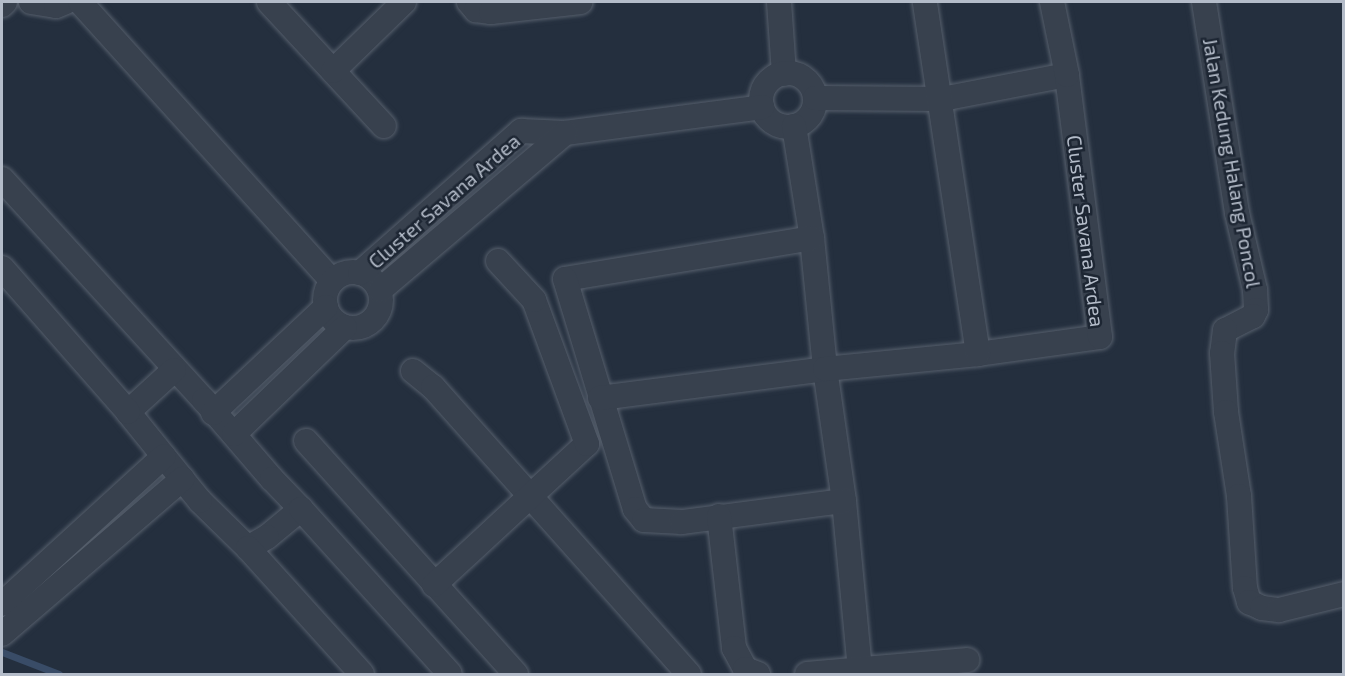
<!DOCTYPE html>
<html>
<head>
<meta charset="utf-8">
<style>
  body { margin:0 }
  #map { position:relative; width:1345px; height:676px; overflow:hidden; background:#242f3e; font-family:"Exo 2",sans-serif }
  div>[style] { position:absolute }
  .stream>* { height:7px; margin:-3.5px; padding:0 3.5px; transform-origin:3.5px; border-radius:3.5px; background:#394c67 }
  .roads { filter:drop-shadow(0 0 2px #565f6c) drop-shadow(0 0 2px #565f6c) }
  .minor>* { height:24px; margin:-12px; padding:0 12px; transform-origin:12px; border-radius:12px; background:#38414e }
  .minor>.ring { margin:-12px; padding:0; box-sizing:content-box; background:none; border:24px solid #38414e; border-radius:50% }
  span { translate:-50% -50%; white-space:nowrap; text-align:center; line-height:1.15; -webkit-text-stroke:5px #1d2633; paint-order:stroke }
  .street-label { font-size:20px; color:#b4bcc9 }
  .frame { position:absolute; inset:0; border:3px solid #b4bcc9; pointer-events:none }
</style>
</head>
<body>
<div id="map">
  <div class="stream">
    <div style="left:2px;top:652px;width:61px;rotate:21.1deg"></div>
  </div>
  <div class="roads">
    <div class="minor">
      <div style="left:31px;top:2px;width:25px;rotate:9deg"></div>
      <div style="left:56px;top:6px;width:11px;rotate:-22deg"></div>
      <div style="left:80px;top:2px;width:376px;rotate:47.9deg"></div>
      <div style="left:269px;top:2px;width:169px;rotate:47.2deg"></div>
      <div style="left:469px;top:2px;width:11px;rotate:49deg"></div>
      <div style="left:476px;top:10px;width:15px;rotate:8deg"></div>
      <div style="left:491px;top:12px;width:90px;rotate:-6.4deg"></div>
      <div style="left:779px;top:2px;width:72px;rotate:86deg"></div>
      <div style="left:1204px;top:2px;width:214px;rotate:81.1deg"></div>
      <div style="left:1237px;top:213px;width:79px;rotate:76.8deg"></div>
      <div style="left:1255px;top:290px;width:20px;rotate:87deg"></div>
      <div style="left:1256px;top:310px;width:7px;rotate:117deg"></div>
      <div style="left:1253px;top:316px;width:31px;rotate:153deg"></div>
      <div style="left:1225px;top:330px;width:23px;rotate:97deg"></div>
      <div style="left:1222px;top:353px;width:59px;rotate:86.1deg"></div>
      <div style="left:1226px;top:412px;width:85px;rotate:81.2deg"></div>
      <div style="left:1239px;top:496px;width:92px;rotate:86.3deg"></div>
      <div style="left:1245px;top:588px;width:15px;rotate:74deg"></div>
      <div style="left:1249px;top:602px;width:14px;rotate:25deg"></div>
      <div style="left:1262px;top:608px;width:17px;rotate:7deg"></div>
      <div style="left:1279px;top:610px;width:67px;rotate:-13.8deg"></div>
      <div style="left:2px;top:5px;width:4px;rotate:-45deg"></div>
      <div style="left:333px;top:71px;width:99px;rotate:-44.2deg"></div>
      <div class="ring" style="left:761px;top:73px;width:30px;height:30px"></div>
      <div style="left:815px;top:98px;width:127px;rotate:0.5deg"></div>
      <div style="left:942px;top:99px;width:127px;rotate:-10.9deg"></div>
      <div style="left:794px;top:126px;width:113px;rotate:80.9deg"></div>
      <div style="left:812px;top:238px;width:132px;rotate:84.3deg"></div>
      <div style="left:825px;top:369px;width:133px;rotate:81.8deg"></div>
      <div style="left:844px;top:501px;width:170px;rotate:84.6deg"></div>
      <div style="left:2px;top:179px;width:299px;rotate:47.6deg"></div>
      <div style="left:204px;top:400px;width:104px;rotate:49.3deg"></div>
      <div style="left:272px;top:479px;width:42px;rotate:46deg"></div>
      <div style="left:301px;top:509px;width:44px;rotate:140.5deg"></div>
      <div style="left:267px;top:537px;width:22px;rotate:150deg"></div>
      <div style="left:248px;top:548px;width:67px;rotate:-135.6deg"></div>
      <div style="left:200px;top:501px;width:114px;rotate:-129deg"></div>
      <div style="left:128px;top:412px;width:62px;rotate:-42.4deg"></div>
      <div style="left:812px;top:238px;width:250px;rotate:170.6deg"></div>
      <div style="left:565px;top:279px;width:240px;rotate:73.1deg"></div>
      <div style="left:635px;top:509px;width:14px;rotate:51deg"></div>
      <div style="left:644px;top:520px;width:38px;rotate:3deg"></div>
      <div style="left:682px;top:522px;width:163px;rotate:-7.4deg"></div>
      <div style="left:2px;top:268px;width:191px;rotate:48.8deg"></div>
      <div class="ring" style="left:325px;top:272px;width:32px;height:32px"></div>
      <div style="left:360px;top:273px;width:215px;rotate:-41.4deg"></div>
      <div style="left:521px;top:131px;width:44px;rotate:2.6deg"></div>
      <div style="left:565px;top:133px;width:199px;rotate:-7.5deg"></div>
      <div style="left:380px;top:290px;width:243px;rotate:-40.3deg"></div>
      <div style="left:978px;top:354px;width:123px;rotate:-7.9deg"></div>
      <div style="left:1100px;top:337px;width:264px;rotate:-97.2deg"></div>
      <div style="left:1067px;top:75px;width:75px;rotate:-101.6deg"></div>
      <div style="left:413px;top:371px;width:26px;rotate:39deg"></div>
      <div style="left:433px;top:387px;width:385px;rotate:48.3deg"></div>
      <div style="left:600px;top:398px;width:227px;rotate:-7.3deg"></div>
      <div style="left:825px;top:369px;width:154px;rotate:-5.6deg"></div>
      <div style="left:978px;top:354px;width:356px;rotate:-98.6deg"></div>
      <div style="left:213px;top:413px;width:155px;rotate:-43.2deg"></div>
      <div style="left:234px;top:434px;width:154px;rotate:-43.9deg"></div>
      <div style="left:306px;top:441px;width:314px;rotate:48deg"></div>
      <div style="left:301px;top:509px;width:222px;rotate:47.9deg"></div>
      <div style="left:719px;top:516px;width:133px;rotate:83.5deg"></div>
      <div style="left:734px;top:648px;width:24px;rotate:62deg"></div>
      <div style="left:745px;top:669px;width:14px;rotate:21deg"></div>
      <div style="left:248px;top:548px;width:170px;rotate:47.9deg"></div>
      <div style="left:434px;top:585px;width:208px;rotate:-42.7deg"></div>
      <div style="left:587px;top:444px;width:153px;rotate:-110.2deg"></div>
      <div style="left:534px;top:300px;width:53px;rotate:-132.7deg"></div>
      <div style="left:2px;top:604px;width:219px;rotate:-42.4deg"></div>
      <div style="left:2px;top:634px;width:238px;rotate:-40.7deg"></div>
      <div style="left:807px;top:674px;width:161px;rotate:-5deg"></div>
    </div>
  </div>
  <div class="street-label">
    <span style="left:1232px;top:163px;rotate:80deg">Jalan Kedung Halang Poncol</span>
    <span style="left:444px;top:201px;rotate:-41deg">Cluster Savana Ardea</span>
    <span style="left:1086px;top:231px;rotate:83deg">Cluster Savana Ardea</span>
  </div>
  <div class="frame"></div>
</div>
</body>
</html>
